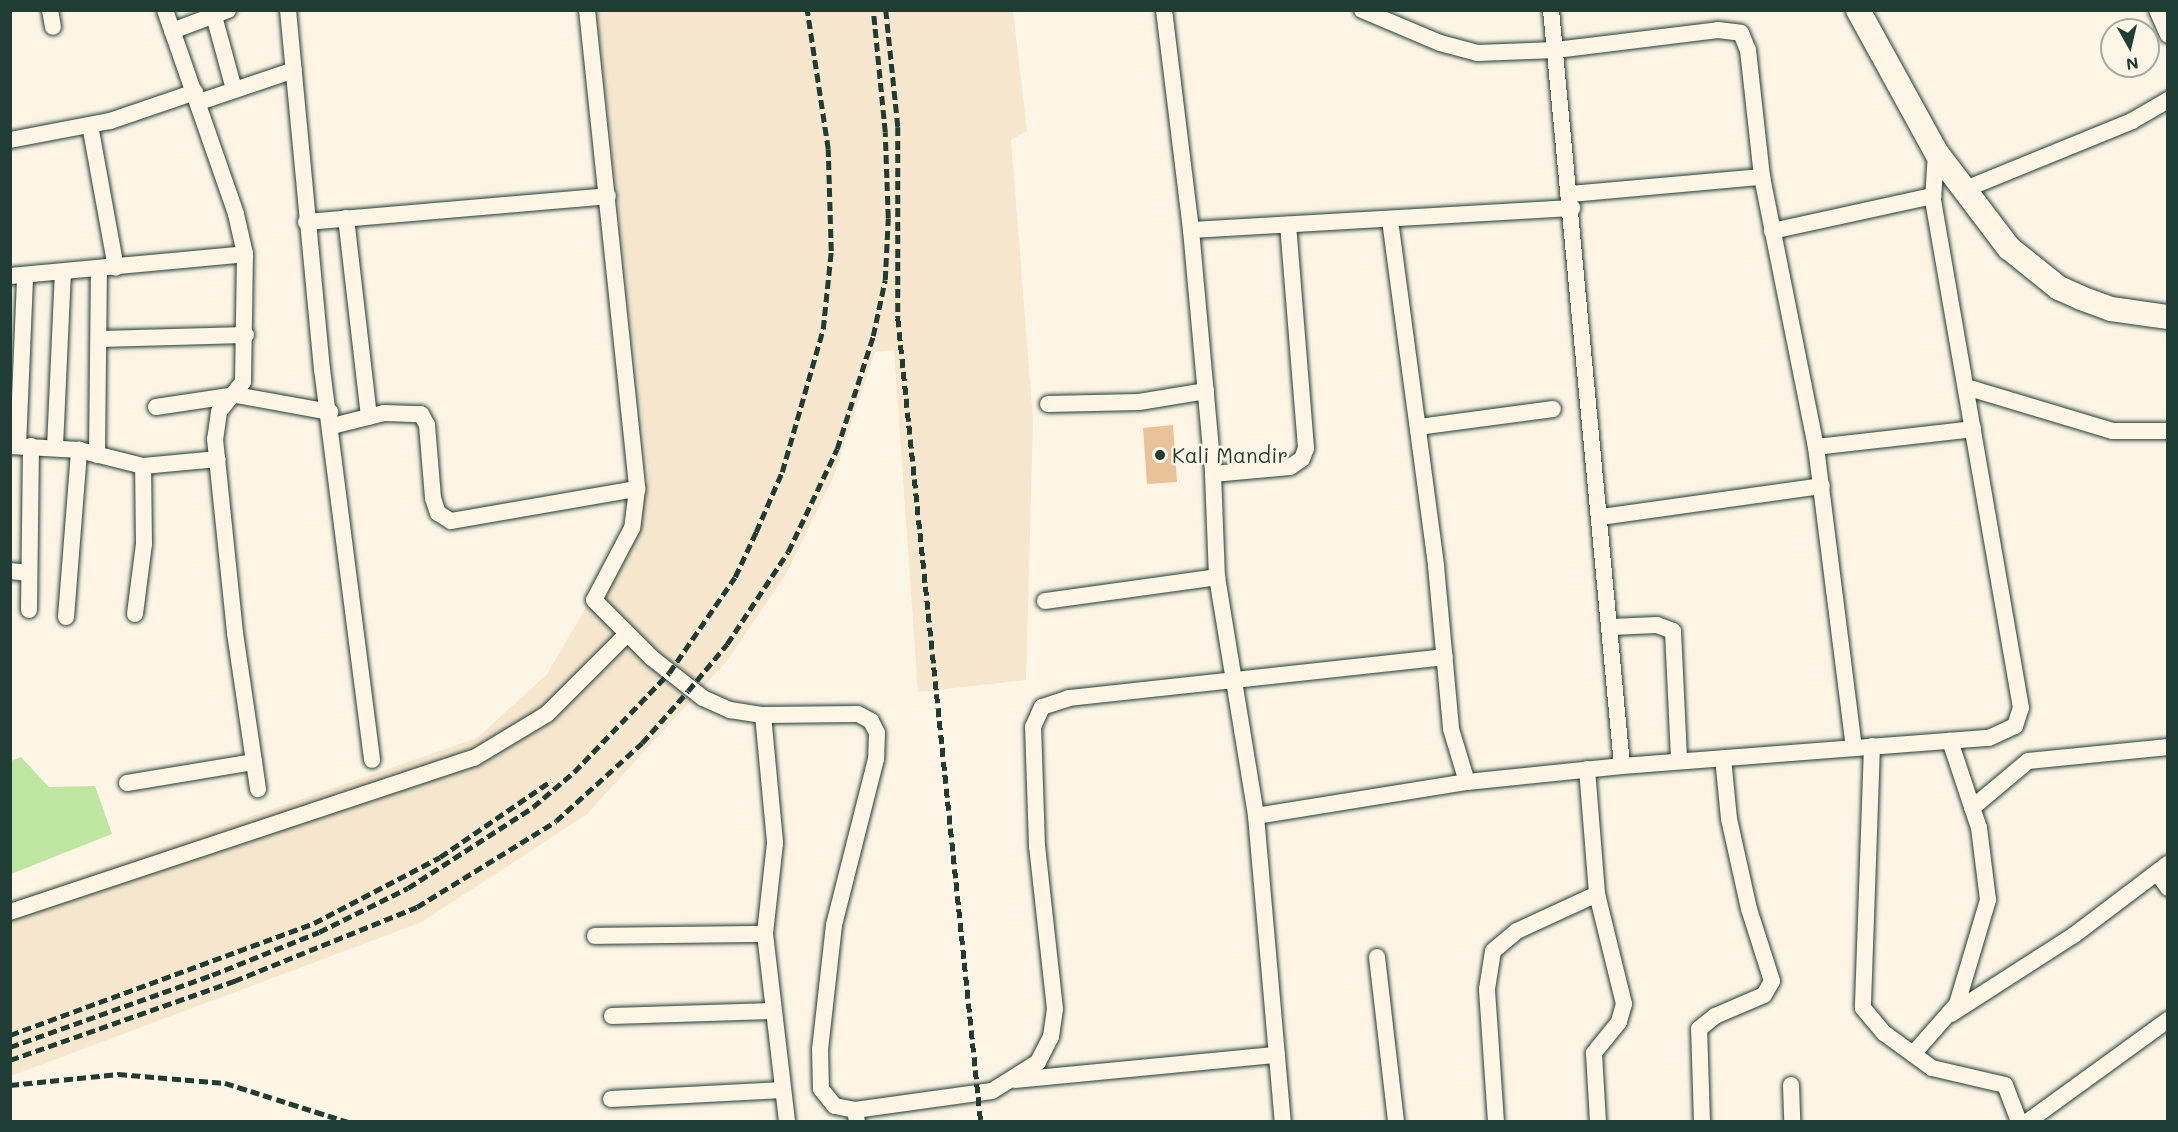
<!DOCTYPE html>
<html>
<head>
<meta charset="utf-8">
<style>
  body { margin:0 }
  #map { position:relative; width:2178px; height:1132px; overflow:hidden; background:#fcf5e5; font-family:Mali,sans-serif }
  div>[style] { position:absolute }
  .built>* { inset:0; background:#f6e6ce }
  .green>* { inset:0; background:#bee6a2 }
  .building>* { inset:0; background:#e9c299 }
  .roads { filter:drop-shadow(0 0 2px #1f3d34) drop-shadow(0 0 2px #1f3d34) }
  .minor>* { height:16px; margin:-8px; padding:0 8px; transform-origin:8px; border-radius:8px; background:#fcf5e5 }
  .highway>* { height:24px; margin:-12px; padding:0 12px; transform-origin:12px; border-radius:12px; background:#fcf5e5 }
  .rail>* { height:4.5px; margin-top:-2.25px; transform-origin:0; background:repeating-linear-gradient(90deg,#1f3d34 0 9px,transparent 0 13.5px) }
  .dots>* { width:16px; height:16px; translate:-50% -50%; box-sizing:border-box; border:3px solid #fcf5e5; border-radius:50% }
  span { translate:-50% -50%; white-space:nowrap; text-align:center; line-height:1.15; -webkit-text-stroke:5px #fcf5e5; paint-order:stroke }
  .poi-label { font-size:21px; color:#1f3d34 }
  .left { translate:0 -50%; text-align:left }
  .frame { position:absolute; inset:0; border:12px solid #1f3d34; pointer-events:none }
  .north { position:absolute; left:2100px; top:18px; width:60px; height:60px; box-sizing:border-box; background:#fcf5e5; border:2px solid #a4ab9e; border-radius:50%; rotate:172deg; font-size:16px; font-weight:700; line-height:24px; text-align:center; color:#1f3d34 }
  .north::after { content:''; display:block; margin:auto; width:21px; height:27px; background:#1f3d34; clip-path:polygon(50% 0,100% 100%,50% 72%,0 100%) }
</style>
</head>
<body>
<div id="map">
  <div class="built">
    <div style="clip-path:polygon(597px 11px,1013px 11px,1027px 131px,1011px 140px,1033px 420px,1026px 680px,918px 692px,894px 350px,875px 352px,833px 478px,785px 576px,726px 662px,587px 814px,422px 922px,11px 1076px,11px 900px,477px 738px,547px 674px,600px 583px,649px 480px)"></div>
  </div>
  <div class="green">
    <div style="clip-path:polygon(21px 757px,49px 787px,95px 786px,112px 834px,11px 874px,11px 761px)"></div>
  </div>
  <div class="building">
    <div style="clip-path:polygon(1173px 425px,1177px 482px,1147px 484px,1143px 428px)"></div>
  </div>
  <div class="roads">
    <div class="minor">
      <div style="left:50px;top:10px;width:17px;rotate:80deg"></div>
      <div style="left:165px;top:10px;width:216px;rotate:70.8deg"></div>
      <div style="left:236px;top:214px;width:41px;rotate:77.3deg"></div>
      <div style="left:245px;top:254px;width:128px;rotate:90.9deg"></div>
      <div style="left:243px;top:382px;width:38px;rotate:129deg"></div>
      <div style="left:219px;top:412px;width:27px;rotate:98deg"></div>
      <div style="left:215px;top:439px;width:195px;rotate:84.1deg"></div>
      <div style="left:235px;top:633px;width:158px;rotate:81.6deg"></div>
      <div style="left:288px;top:10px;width:361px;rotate:84.6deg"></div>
      <div style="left:322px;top:369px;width:394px;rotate:82.7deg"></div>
      <div style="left:587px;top:10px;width:482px;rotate:84deg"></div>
      <div style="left:637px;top:489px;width:39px;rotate:97deg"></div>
      <div style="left:632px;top:528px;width:81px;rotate:117.8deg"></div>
      <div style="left:594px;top:600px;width:82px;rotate:45deg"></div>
      <div style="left:652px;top:658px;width:65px;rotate:38.1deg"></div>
      <div style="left:703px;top:698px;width:30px;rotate:24deg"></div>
      <div style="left:730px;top:710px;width:33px;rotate:9deg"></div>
      <div style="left:763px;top:715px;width:95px;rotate:-0.6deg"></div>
      <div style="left:858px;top:714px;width:15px;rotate:28deg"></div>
      <div style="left:871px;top:721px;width:13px;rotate:63deg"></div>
      <div style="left:877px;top:733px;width:26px;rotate:92deg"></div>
      <div style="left:876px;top:759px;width:171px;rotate:104.2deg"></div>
      <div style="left:834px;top:925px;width:125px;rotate:96.4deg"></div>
      <div style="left:820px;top:1049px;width:40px;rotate:88.6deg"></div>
      <div style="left:821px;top:1089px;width:22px;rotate:51deg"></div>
      <div style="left:835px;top:1106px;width:20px;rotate:11deg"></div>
      <div style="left:1164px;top:10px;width:222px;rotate:83deg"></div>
      <div style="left:1191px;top:230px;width:245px;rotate:84.8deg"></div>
      <div style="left:1213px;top:474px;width:103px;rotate:87.8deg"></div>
      <div style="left:1217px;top:577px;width:242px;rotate:80.7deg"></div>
      <div style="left:1256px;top:816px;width:214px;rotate:-9.2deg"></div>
      <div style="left:1467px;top:782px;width:156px;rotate:-5.9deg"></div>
      <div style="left:1362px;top:10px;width:85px;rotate:22.9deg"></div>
      <div style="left:1440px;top:43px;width:38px;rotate:15deg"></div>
      <div style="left:1477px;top:53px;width:79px;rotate:-2.2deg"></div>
      <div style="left:1556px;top:50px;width:163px;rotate:-7deg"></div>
      <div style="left:1718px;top:30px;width:23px;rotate:7deg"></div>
      <div style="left:1741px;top:33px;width:18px;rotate:68deg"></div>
      <div style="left:1748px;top:50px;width:128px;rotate:83.7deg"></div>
      <div style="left:1762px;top:177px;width:275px;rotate:78.7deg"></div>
      <div style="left:1551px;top:10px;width:759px;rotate:84.63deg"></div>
      <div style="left:1622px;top:766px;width:368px;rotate:-4.4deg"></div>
      <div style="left:1989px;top:738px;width:29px;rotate:-25deg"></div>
      <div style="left:2015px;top:726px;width:19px;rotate:-72deg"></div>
      <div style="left:2021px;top:708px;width:516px;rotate:-99.83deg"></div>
      <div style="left:1933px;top:200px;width:48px;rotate:-86.4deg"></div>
      <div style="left:2157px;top:10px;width:27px;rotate:66deg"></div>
      <div style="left:214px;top:16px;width:76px;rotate:74.7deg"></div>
      <div style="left:172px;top:31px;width:60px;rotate:-20.6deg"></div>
      <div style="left:199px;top:102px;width:100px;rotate:-18.6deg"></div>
      <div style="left:90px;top:125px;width:145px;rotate:79.7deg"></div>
      <div style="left:10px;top:140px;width:102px;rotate:-10.8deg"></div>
      <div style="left:110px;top:121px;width:90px;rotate:-18.8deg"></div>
      <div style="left:1973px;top:186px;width:172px;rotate:-22.2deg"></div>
      <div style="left:2132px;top:121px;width:42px;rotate:-30.3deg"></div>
      <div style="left:1570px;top:194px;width:193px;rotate:-5.1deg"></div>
      <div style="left:346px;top:218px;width:200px;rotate:83.4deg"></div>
      <div style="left:1390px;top:220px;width:349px;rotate:82.4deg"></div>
      <div style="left:1436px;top:566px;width:164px;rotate:84.7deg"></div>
      <div style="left:1451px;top:729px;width:55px;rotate:73.2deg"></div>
      <div style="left:306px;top:222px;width:303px;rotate:-4.9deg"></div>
      <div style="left:1191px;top:230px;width:382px;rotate:-3.3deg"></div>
      <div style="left:1772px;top:231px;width:165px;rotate:-12.3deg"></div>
      <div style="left:10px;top:276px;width:236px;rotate:-5.3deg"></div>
      <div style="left:100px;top:339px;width:146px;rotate:-1.6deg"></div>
      <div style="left:1966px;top:387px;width:153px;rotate:16.7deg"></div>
      <div style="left:2113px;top:431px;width:55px"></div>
      <div style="left:1048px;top:404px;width:91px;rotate:-1.3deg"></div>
      <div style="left:1139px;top:402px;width:68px;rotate:-9.3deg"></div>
      <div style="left:156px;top:407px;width:81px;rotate:-8.5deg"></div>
      <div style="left:236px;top:395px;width:96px;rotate:10.3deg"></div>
      <div style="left:332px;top:426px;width:54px;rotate:-14deg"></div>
      <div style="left:384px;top:413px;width:37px;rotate:2deg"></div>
      <div style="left:421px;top:414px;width:13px;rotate:61deg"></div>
      <div style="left:427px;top:425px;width:73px;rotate:85.3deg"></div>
      <div style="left:433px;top:498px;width:16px;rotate:72deg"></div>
      <div style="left:438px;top:513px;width:15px;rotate:32deg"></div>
      <div style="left:451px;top:521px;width:189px;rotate:-9.8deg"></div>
      <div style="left:1418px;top:427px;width:136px;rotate:-7.6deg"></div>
      <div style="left:10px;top:446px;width:69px;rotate:3.3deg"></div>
      <div style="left:79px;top:450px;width:66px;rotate:14deg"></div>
      <div style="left:143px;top:466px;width:75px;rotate:-5.3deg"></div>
      <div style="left:18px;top:446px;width:170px;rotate:-87.6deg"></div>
      <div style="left:55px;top:447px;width:174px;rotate:-87.4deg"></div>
      <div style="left:97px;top:455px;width:187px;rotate:-89.4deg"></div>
      <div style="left:1213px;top:474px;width:77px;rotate:-5.2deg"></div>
      <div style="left:1290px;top:467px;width:14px;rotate:-34deg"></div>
      <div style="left:1302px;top:459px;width:12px;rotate:-70deg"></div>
      <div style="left:1306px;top:448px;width:224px;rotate:-94.6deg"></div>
      <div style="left:1601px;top:517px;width:223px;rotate:-8deg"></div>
      <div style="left:10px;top:571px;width:19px;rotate:6deg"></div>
      <div style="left:1045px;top:601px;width:174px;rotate:-7.9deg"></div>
      <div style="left:29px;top:610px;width:164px;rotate:-89.3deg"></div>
      <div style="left:135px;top:614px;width:71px;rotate:-82.7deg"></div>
      <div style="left:144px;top:544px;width:78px;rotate:-90.7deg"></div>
      <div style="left:66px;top:617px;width:168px;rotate:-85.5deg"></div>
      <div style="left:1611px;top:627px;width:46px;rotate:-2.5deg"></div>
      <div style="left:1657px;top:625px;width:17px;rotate:21deg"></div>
      <div style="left:1673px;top:631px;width:128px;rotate:87.3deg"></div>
      <div style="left:763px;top:715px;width:129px;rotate:84.6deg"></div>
      <div style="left:775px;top:843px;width:92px;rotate:96.3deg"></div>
      <div style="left:765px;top:934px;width:189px;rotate:83.3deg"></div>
      <div style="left:1872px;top:746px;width:262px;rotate:92deg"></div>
      <div style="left:1863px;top:1008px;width:33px;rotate:50deg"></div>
      <div style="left:1884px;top:1033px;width:59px;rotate:36.1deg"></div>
      <div style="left:1932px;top:1068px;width:75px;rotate:13.1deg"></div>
      <div style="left:2005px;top:1085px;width:40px;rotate:69deg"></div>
      <div style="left:1854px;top:748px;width:303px;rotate:-97.2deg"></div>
      <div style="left:1816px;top:447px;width:158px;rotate:-6.5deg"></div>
      <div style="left:1587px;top:769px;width:125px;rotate:85.4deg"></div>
      <div style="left:1597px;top:894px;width:113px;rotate:76.2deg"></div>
      <div style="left:1624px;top:1004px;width:19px;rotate:106deg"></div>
      <div style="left:1619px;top:1022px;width:40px;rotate:129deg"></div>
      <div style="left:1594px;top:1053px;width:69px;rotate:86.7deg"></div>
      <div style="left:127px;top:783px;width:129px;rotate:-9.4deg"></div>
      <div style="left:1972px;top:808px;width:73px;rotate:-40deg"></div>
      <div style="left:2028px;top:761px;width:141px;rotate:-5.7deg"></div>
      <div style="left:1256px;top:816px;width:307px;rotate:85deg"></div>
      <div style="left:2158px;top:874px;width:17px;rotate:54deg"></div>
      <div style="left:10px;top:912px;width:489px;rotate:-18.4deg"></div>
      <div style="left:474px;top:758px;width:85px;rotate:-31.1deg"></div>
      <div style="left:547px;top:714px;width:113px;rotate:-45deg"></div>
      <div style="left:595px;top:936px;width:170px;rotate:-0.7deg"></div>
      <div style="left:1377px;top:957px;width:166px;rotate:83.4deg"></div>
      <div style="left:1951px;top:1014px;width:146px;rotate:-32.7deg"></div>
      <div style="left:2074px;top:935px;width:118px;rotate:-37.1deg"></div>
      <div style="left:612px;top:1016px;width:160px;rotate:-1.8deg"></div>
      <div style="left:1913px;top:1054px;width:67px;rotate:-48.7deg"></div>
      <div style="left:1957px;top:1004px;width:109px;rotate:-73.4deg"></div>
      <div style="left:1988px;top:900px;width:73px;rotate:-97.1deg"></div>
      <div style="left:1979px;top:828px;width:92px;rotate:-108.4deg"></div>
      <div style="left:1015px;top:1080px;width:263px;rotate:-5.5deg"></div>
      <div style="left:1791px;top:1085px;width:37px;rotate:88deg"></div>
      <div style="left:611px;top:1099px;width:172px;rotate:-3deg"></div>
      <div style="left:857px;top:1122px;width:12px;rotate:-99deg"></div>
      <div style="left:855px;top:1110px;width:138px;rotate:-7.9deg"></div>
      <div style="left:992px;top:1091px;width:54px;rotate:-32.2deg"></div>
      <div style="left:1038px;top:1062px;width:28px;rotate:-63deg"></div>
      <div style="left:1051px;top:1037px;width:28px;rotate:-82deg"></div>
      <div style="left:1055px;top:1009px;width:164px;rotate:-96.3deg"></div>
      <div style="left:1037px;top:846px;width:119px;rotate:-91.9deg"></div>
      <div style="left:1033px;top:727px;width:22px;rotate:-66deg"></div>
      <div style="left:1042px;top:707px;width:28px;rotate:-18deg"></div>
      <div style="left:1069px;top:698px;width:378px;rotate:-6.2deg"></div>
      <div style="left:1496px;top:1122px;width:133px;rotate:-93.9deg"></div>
      <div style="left:1487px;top:989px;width:38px;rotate:-81deg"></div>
      <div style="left:1493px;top:951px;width:31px;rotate:-40deg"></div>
      <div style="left:1517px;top:931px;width:88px;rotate:-24.8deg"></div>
      <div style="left:1702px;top:1122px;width:93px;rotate:-91.8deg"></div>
      <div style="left:1699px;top:1029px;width:21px;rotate:-39deg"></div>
      <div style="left:1715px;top:1016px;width:53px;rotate:-23.2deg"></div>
      <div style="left:1764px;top:995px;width:16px;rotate:-60deg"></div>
      <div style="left:1772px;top:981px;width:76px;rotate:-107.7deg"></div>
      <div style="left:1749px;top:909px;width:92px;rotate:-102.5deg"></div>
      <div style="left:1729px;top:819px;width:61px;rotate:-95.6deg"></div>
      <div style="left:2027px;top:1122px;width:174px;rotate:-35.9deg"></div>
    </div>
    <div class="highway">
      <div style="left:1858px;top:10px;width:162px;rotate:61.2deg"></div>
      <div style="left:1936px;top:152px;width:121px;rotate:52.8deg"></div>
      <div style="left:2009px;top:248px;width:64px;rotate:38.7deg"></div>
      <div style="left:2059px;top:288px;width:24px;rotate:24deg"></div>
      <div style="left:2081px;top:298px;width:32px;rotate:20deg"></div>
      <div style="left:2111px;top:309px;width:58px;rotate:8deg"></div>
    </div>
  </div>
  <div class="rail">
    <div style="left:886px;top:10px;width:118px;rotate:84.1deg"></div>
    <div style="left:898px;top:127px;width:191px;rotate:90deg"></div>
    <div style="left:898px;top:318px;width:808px;rotate:84.11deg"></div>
    <div style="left:10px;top:1035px;width:324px;rotate:-20.2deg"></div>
    <div style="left:314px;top:923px;width:142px;rotate:-27.6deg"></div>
    <div style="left:440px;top:857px;width:135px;rotate:-34.4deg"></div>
    <div style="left:10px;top:1047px;width:214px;rotate:-19.6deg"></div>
    <div style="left:212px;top:975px;width:115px;rotate:-21.9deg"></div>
    <div style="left:319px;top:932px;width:99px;rotate:-26.3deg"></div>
    <div style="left:408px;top:888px;width:149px;rotate:-32.9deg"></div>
    <div style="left:533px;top:807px;width:54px;rotate:-40.5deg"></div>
    <div style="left:574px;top:772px;width:137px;rotate:-46.2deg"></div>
    <div style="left:669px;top:673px;width:116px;rotate:-55.5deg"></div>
    <div style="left:735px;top:577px;width:50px;rotate:-65deg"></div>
    <div style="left:756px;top:532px;width:65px;rotate:-66.6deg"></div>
    <div style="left:782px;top:472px;width:149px;rotate:-74deg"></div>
    <div style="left:823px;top:329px;width:78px;rotate:-84.1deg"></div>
    <div style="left:831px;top:251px;width:102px;rotate:-91.7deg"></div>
    <div style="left:828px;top:149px;width:141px;rotate:-98.6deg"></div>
    <div style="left:10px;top:1060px;width:238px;rotate:-19.4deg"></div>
    <div style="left:234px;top:981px;width:197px;rotate:-22deg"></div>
    <div style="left:417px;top:907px;width:163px;rotate:-31.7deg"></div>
    <div style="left:556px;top:821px;width:116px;rotate:-42.2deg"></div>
    <div style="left:642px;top:743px;width:69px;rotate:-48.5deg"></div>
    <div style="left:688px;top:691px;width:61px;rotate:-50.3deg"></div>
    <div style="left:727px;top:644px;width:110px;rotate:-56.5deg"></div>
    <div style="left:788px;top:552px;width:114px;rotate:-64.6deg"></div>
    <div style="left:837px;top:449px;width:119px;rotate:-72.3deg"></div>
    <div style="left:873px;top:336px;width:57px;rotate:-77.9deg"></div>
    <div style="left:885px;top:280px;width:62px;rotate:-87.2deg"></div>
    <div style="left:888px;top:218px;width:86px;rotate:-92deg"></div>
    <div style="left:885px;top:132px;width:123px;rotate:-95.6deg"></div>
    <div style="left:10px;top:1085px;width:109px;rotate:-5.8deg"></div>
    <div style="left:118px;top:1074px;width:107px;rotate:4.8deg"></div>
    <div style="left:225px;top:1083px;width:129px;rotate:17.6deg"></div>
  </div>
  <div class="dots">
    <div style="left:1160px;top:455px;background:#1f3d34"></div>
  </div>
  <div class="poi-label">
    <span class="left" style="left:1172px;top:455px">Kali Mandir</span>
  </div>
  <div class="frame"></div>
  <div class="north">N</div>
</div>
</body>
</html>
